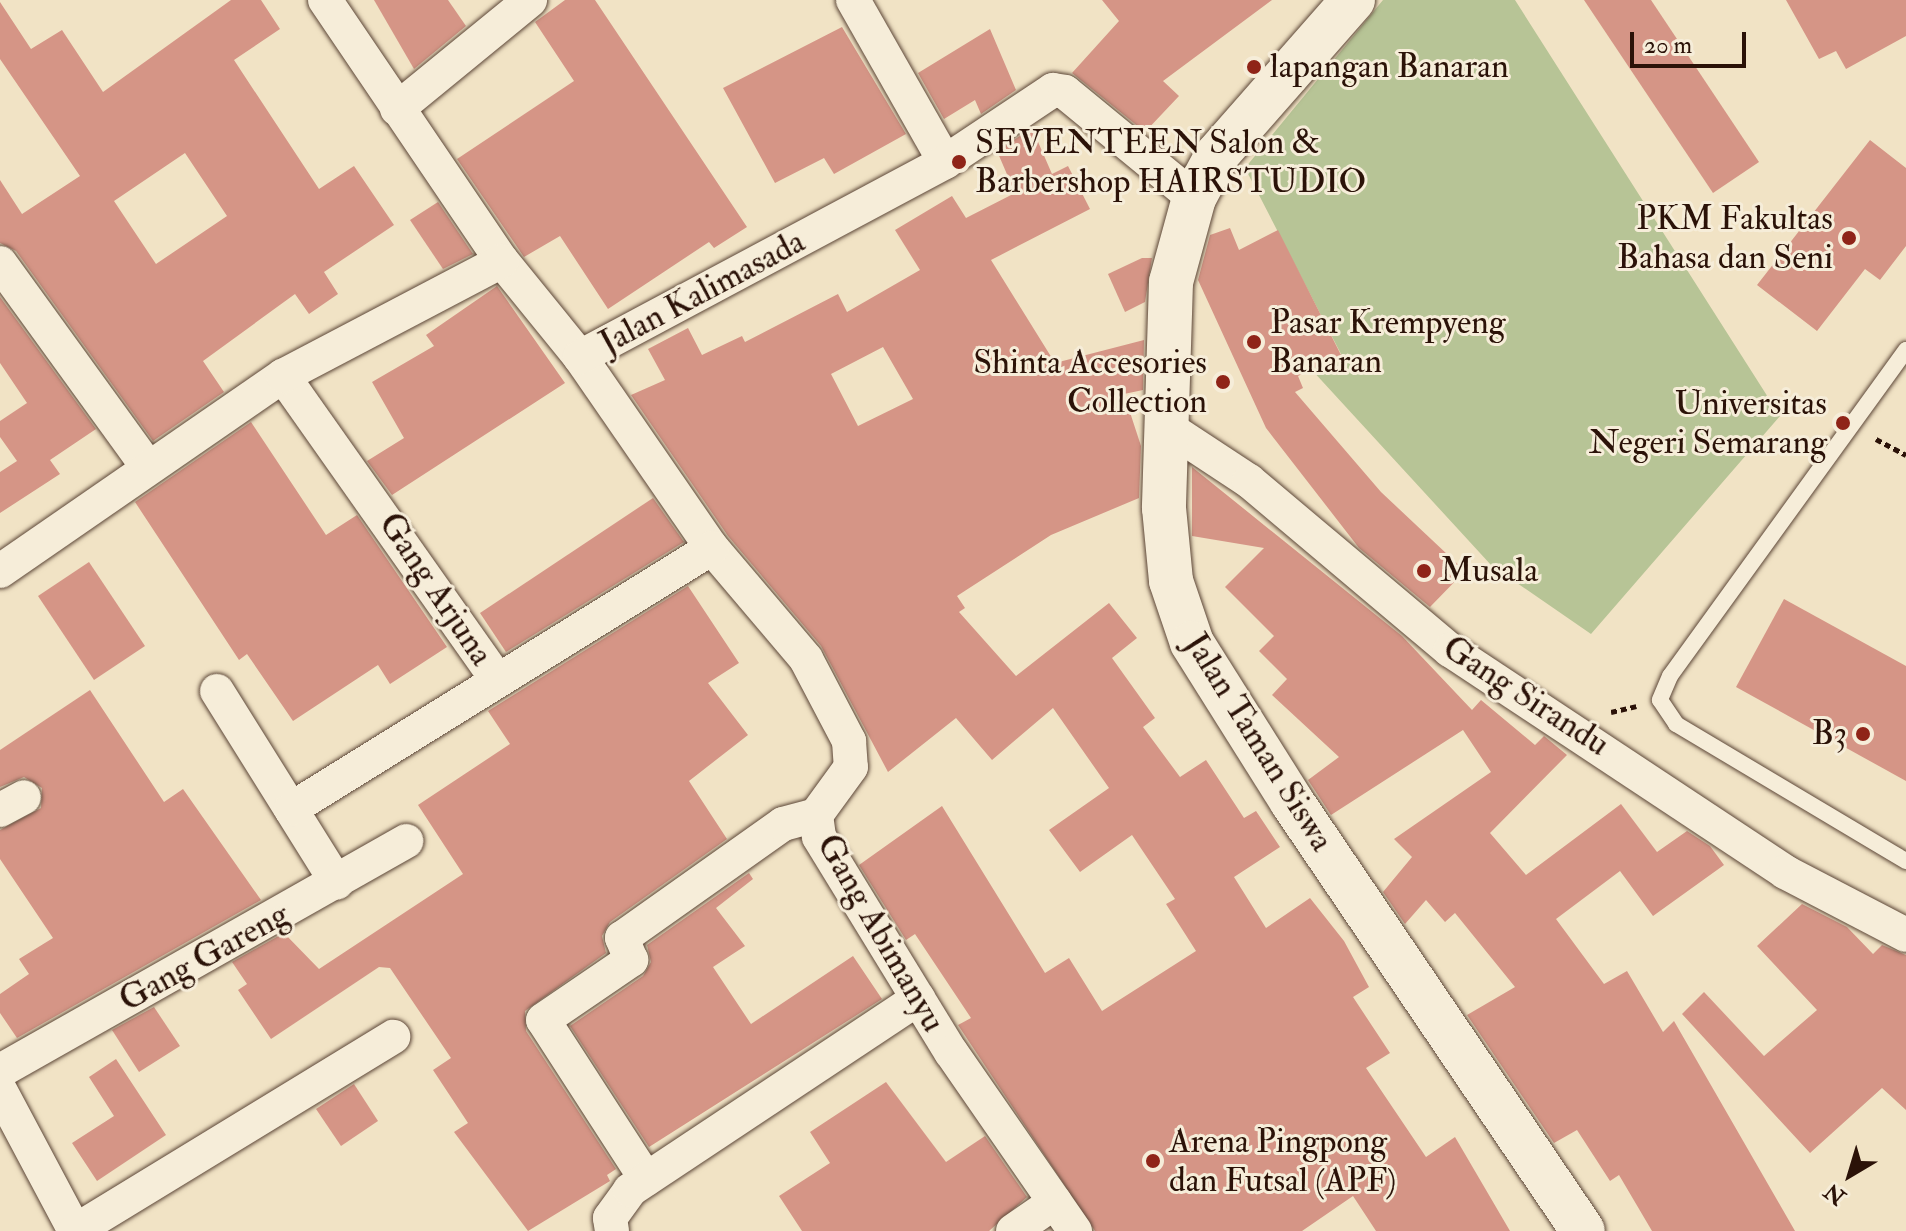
<!DOCTYPE html>
<html>
<head>
<meta charset="utf-8">
<style>
  body { margin:0 }
  #map { position:relative; width:1906px; height:1231px; overflow:hidden; background:#f1e3c5; font-family:"IM FELL Double Pica",serif }
  div>[style] { position:absolute }
  .green>* { inset:0; background:#b7c496 }
  .building>* { inset:0; background:#d59586 }
  .path>* { height:5px; margin-top:-2.5px; transform-origin:0; background:repeating-linear-gradient(90deg,#2b1208 0 6px,transparent 0 10px) }
  .roads { filter:drop-shadow(0 0 2px #5c4637) drop-shadow(0 0 2px #5c4637) }
  .service>* { height:16px; margin:-8px; padding:0 8px; transform-origin:8px; border-radius:8px; background:#f6edd9 }
  .minor>* { height:34px; margin:-17px; padding:0 17px; transform-origin:17px; border-radius:17px; background:#f6edd9 }
  .secondary>* { height:44px; margin:-22px; padding:0 22px; transform-origin:22px; border-radius:22px; background:#f6edd9 }
  .dots>* { width:22px; height:22px; translate:-50% -50%; box-sizing:border-box; border:4px solid #f6edd9; border-radius:50% }
  span { translate:-50% -50%; white-space:nowrap; text-align:center; line-height:1.15; -webkit-text-stroke:6px #f6edd9; paint-order:stroke }
  .poi-label { font-size:34px; color:#2b1208 }
  .left { translate:0 -50%; text-align:left }
  .right { translate:-100% -50%; text-align:right }
  .street-label { font-size:34px; color:#2b1208 }
  .north { position:absolute; left:1810px; top:1135px; width:80px; height:80px; -webkit-text-stroke:6px #f6edd9; paint-order:stroke; rotate:218deg; font-size:22px; font-weight:700; line-height:32px; text-align:center; color:#2b1208 }
  .north::after { content:''; display:block; margin:auto; width:28px; height:36px; background:#2b1208; clip-path:polygon(50% 0,100% 100%,50% 72%,0 100%) }
  .scale { position:absolute; left:1630px; top:32px; width:116px; height:36px; box-sizing:border-box; border:4px solid #2b1208; border-top:0; padding-left:10px; font-size:24px; line-height:28px; white-space:nowrap; color:#2b1208; -webkit-text-stroke:6px #f6edd9; paint-order:stroke }
</style>
</head>
<body>
<div id="map">
  <div class="green">
    <div style="clip-path:polygon(1383px 0,1515px 0,1780px 416px,1591px 634px,1491px 565px,1311px 369px,1341px 354px,1245px 168px)"></div>
  </div>
  <div class="building">
    <div style="clip-path:polygon(evenodd,231px 0,261px 0,280px 29px,234px 60px,319px 189px,354px 166px,394px 225px,324px 272px,338px 294px,309px 314px,295px 294px,203px 361px,224px 392px,153px 441px,16px 251px,0 243px,0 180px,22px 214px,80px 176px,0 59px,0 2px,31px 49px,62px 30px,103px 92px,231px 0,185px 153px,227px 216px,156px 264px,114px 201px,185px 153px)"></div>
    <div style="clip-path:polygon(374px 0,448px 0,466px 26px,414px 69px)"></div>
    <div style="clip-path:polygon(565px 0,595px 0,747px 227px,714px 248px,709px 242px,608px 309px,560px 236px,524px 257px,457px 159px,574px 81px,535px 22px)"></div>
    <div style="clip-path:polygon(1102px 0,1272px 0,1163px 81px,1179px 96px,1145px 132px,1072px 73px,1119px 21px)"></div>
    <div style="clip-path:polygon(1584px 0,1651px 0,1759px 162px,1713px 193px)"></div>
    <div style="clip-path:polygon(1786px 0,1906px 0,1906px 36px,1846px 69px,1836px 51px,1819px 59px)"></div>
    <div style="clip-path:polygon(842px 27px,906px 134px,834px 174px,824px 158px,775px 183px,723px 88px)"></div>
    <div style="clip-path:polygon(990px 29px,1016px 90px,981px 114px,975px 100px,944px 119px,918px 73px)"></div>
    <div style="clip-path:polygon(evenodd,1032px 128px,1052px 174px,1068px 166px,1090px 209px,991px 260px,1055px 363px,1144px 340px,1143px 390px,1124px 394px,1141px 446px,1139px 498px,1051px 535px,957px 596px,965px 608px,959px 612px,1016px 676px,1109px 603px,1137px 638px,1112px 658px,1155px 718px,1143px 727px,1180px 777px,1206px 760px,1244px 818px,1256px 811px,1280px 847px,1234px 877px,1266px 928px,1310px 898px,1344px 941px,1369px 987px,1353px 997px,1390px 1053px,1366px 1068px,1426px 1157px,1455px 1137px,1510px 1231px,1376px 1231px,1353px 1196px,1302px 1231px,1095px 1231px,958px 1025px,971px 1018px,915px 934px,906px 940px,859px 865px,942px 806px,1045px 973px,1069px 958px,1102px 1011px,1196px 951px,1166px 904px,1175px 899px,1132px 835px,1080px 872px,1049px 830px,1109px 788px,1053px 708px,992px 760px,956px 718px,888px 772px,821px 646px,728px 536px,631px 395px,665px 380px,648px 349px,688px 328px,702px 355px,742px 336px,745px 342px,838px 294px,847px 312px,920px 270px,895px 230px,952px 196px,966px 218px,1015px 193px,997px 151px,1032px 128px,883px 347px,913px 399px,858px 426px,831px 374px,883px 347px)"></div>
    <div style="clip-path:polygon(1870px 140px,1906px 168px,1906px 246px,1880px 280px,1865px 269px,1817px 331px,1757px 285px)"></div>
    <div style="clip-path:polygon(438px 202px,473px 254px,443px 269px,410px 220px)"></div>
    <div style="clip-path:polygon(1230px 228px,1239px 250px,1278px 230px,1341px 355px,1298px 376px,1303px 388px,1295px 392px,1381px 492px,1465px 571px,1430px 607px,1359px 548px,1266px 428px,1198px 280px,1210px 235px)"></div>
    <div style="clip-path:polygon(1142px 258px,1152px 258px,1145px 302px,1125px 312px,1108px 274px)"></div>
    <div style="clip-path:polygon(497px 286px,565px 383px,392px 495px,367px 461px,404px 438px,372px 382px,434px 346px,426px 335px)"></div>
    <div style="clip-path:polygon(0 297px,96px 429px,50px 460px,60px 474px,0 513px,0 472px,17px 461px,0 437px,0 421px,27px 403px,0 363px)"></div>
    <div style="clip-path:polygon(251px 422px,326px 535px,357px 515px,447px 647px,390px 684px,378px 665px,293px 721px,247px 654px,239px 660px,135px 502px)"></div>
    <div style="clip-path:polygon(1192px 467px,1402px 636px,1472px 710px,1481px 700px,1535px 745px,1544px 736px,1567px 755px,1490px 833px,1526px 875px,1621px 804px,1657px 852px,1687px 831px,1710px 846px,1724px 865px,1653px 916px,1620px 871px,1556px 919px,1604px 984px,1627px 971px,1663px 1032px,1674px 1021px,1795px 1231px,1652px 1231px,1619px 1175px,1610px 1181px,1577px 1130px,1554px 1143px,1467px 1015px,1515px 987px,1455px 913px,1445px 922px,1426px 900px,1405px 924px,1383px 892px,1412px 857px,1394px 839px,1491px 772px,1463px 730px,1331px 815px,1308px 780px,1339px 757px,1272px 695px,1287px 679px,1259px 651px,1274px 636px,1225px 587px,1264px 548px,1192px 536px)"></div>
    <div style="clip-path:polygon(653px 498px,684px 542px,506px 652px,480px 613px)"></div>
    <div style="clip-path:polygon(89px 562px,145px 646px,94px 680px,38px 596px)"></div>
    <div style="clip-path:polygon(688px 586px,739px 663px,708px 683px,748px 735px,689px 781px,727px 839px,610px 922px,602px 936px,606px 953px,525px 1011px,526px 1031px,616px 1169px,607px 1175px,610px 1181px,528px 1231px,454px 1132px,468px 1123px,433px 1070px,451px 1058px,390px 968px,379px 967px,271px 1039px,238px 990px,247px 984px,232px 962px,284px 933px,319px 969px,463px 874px,418px 805px,510px 744px,488px 711px)"></div>
    <div style="clip-path:polygon(1784px 599px,1906px 666px,1906px 781px,1736px 687px)"></div>
    <div style="clip-path:polygon(90px 690px,164px 802px,183px 789px,261px 900px,17px 1038px,0 1013px,0 994px,29px 974px,19px 959px,53px 938px,0 859px,0 830px,41px 808px,42px 788px,24px 777px,0 787px,0 750px)"></div>
    <div style="clip-path:polygon(749px 873px,753px 879px,716px 908px,745px 946px,713px 967px,751px 1024px,853px 956px,882px 999px,649px 1147px,570px 1026px,643px 976px,651px 962px,647px 945px)"></div>
    <div style="clip-path:polygon(1802px 904px,1847px 927px,1873px 954px,1882px 945px,1906px 955px,1906px 1110px,1882px 1088px,1810px 1153px,1682px 1014px,1704px 992px,1764px 1056px,1817px 1010px,1757px 946px)"></div>
    <div style="clip-path:polygon(154px 1007px,180px 1046px,139px 1072px,112px 1030px)"></div>
    <div style="clip-path:polygon(116px 1059px,166px 1135px,97px 1181px,72px 1143px,114px 1116px,89px 1077px)"></div>
    <div style="clip-path:polygon(886px 1082px,946px 1162px,985px 1136px,1027px 1197px,989px 1231px,802px 1231px,779px 1196px,830px 1163px,810px 1132px)"></div>
    <div style="clip-path:polygon(354px 1084px,378px 1121px,341px 1146px,316px 1109px)"></div>
  </div>
  <div class="path">
    <div style="left:1876px;top:439px;width:34px;rotate:28deg"></div>
    <div style="left:1611px;top:712px;width:26px;rotate:-13deg"></div>
  </div>
  <div class="roads">
    <div class="service">
      <div style="left:1906px;top:350px;width:402px;rotate:125.9deg"></div>
      <div style="left:1670px;top:676px;width:26px;rotate:113deg"></div>
      <div style="left:1660px;top:700px;width:29px;rotate:56deg"></div>
      <div style="left:1676px;top:724px;width:268px;rotate:30.8deg"></div>
    </div>
    <div class="minor">
      <div style="left:325px;top:0;width:315px;rotate:55.9deg"></div>
      <div style="left:502px;top:261px;width:124px;rotate:50.9deg"></div>
      <div style="left:580px;top:357px;width:232px;rotate:55.4deg"></div>
      <div style="left:712px;top:548px;width:145px;rotate:49.7deg"></div>
      <div style="left:806px;top:659px;width:93px;rotate:62.3deg"></div>
      <div style="left:849px;top:741px;width:26px;rotate:86deg"></div>
      <div style="left:851px;top:767px;width:59px;rotate:126.1deg"></div>
      <div style="left:816px;top:815px;width:22px;rotate:82deg"></div>
      <div style="left:819px;top:837px;width:252px;rotate:58.5deg"></div>
      <div style="left:951px;top:1052px;width:218px;rotate:55.3deg"></div>
      <div style="left:853px;top:0;width:186px;rotate:60.4deg"></div>
      <div style="left:397px;top:109px;width:172px;rotate:-39.3deg"></div>
      <div style="left:0;top:263px;width:249px;rotate:54.1deg"></div>
      <div style="left:580px;top:357px;width:414px;rotate:-28.1deg"></div>
      <div style="left:945px;top:162px;width:130px;rotate:-33.7deg"></div>
      <div style="left:1053px;top:90px;width:12px;rotate:9deg"></div>
      <div style="left:1065px;top:92px;width:167px;rotate:39.4deg"></div>
      <div style="left:283px;top:376px;width:368px;rotate:54.8deg"></div>
      <div style="left:1167px;top:427px;width:98px;rotate:33.4deg"></div>
      <div style="left:1249px;top:481px;width:263px;rotate:40.1deg"></div>
      <div style="left:1450px;top:650px;width:402px;rotate:33.5deg"></div>
      <div style="left:1785px;top:872px;width:136px;rotate:27.5deg"></div>
      <div style="left:0;top:571px;width:344px;rotate:-34.6deg"></div>
      <div style="left:283px;top:376px;width:247px;rotate:-27.7deg"></div>
      <div style="left:217px;top:691px;width:226px;rotate:58deg"></div>
      <div style="left:291px;top:809px;width:495px;rotate:-31.8deg"></div>
      <div style="left:0;top:810px;width:27px;rotate:-28deg"></div>
      <div style="left:0;top:1071px;width:467px;rotate:-29.5deg"></div>
      <div style="left:0;top:1090px;width:160px;rotate:62deg"></div>
      <div style="left:646px;top:1179px;width:189px;rotate:-122.9deg"></div>
      <div style="left:543px;top:1020px;width:107px;rotate:-34.3deg"></div>
      <div style="left:631px;top:960px;width:24px;rotate:-112deg"></div>
      <div style="left:622px;top:938px;width:197px;rotate:-35.3deg"></div>
      <div style="left:783px;top:824px;width:34px;rotate:-15deg"></div>
      <div style="left:75px;top:1231px;width:373px;rotate:-31.4deg"></div>
      <div style="left:612px;top:1231px;width:13px;rotate:-99deg"></div>
      <div style="left:610px;top:1218px;width:34px;rotate:-54deg"></div>
      <div style="left:630px;top:1190px;width:346px;rotate:-33.6deg"></div>
      <div style="left:1013px;top:1231px;width:51px;rotate:-34.6deg"></div>
    </div>
    <div class="secondary">
      <div style="left:1353px;top:0;width:206px;rotate:131.3deg"></div>
      <div style="left:1217px;top:155px;width:49px;rotate:118.1deg"></div>
      <div style="left:1194px;top:198px;width:87px;rotate:105.3deg"></div>
      <div style="left:1171px;top:282px;width:226px;rotate:91.8deg"></div>
      <div style="left:1164px;top:508px;width:73px;rotate:84.5deg"></div>
      <div style="left:1171px;top:581px;width:65px;rotate:71.3deg"></div>
      <div style="left:1192px;top:643px;width:188px;rotate:57.8deg"></div>
      <div style="left:1292px;top:802px;width:518px;rotate:55.85deg"></div>
    </div>
  </div>
  <div class="dots">
    <div style="left:1254px;top:67px;background:#8f2418"></div>
    <div style="left:959px;top:162px;background:#8f2418"></div>
    <div style="left:1849px;top:238px;background:#8f2418"></div>
    <div style="left:1254px;top:342px;background:#8f2418"></div>
    <div style="left:1223px;top:382px;background:#8f2418"></div>
    <div style="left:1843px;top:423px;background:#8f2418"></div>
    <div style="left:1424px;top:571px;background:#8f2418"></div>
    <div style="left:1863px;top:734px;background:#8f2418"></div>
    <div style="left:1153px;top:1161px;background:#8f2418"></div>
  </div>
  <div class="poi-label">
    <span class="left" style="left:1270px;top:67px">lapangan Banaran</span>
    <span class="left" style="left:975px;top:162px">SEVENTEEN Salon &amp;<br>Barbershop HAIRSTUDIO</span>
    <span class="right" style="left:1833px;top:238px">PKM Fakultas<br>Bahasa dan Seni</span>
    <span class="left" style="left:1270px;top:342px">Pasar Krempyeng<br>Banaran</span>
    <span class="right" style="left:1207px;top:382px">Shinta Accesories<br>Collection</span>
    <span class="right" style="left:1827px;top:423px">Universitas<br>Negeri Semarang</span>
    <span class="left" style="left:1440px;top:571px">Musala</span>
    <span class="right" style="left:1847px;top:734px">B3</span>
    <span class="left" style="left:1169px;top:1161px">Arena Pingpong<br>dan Futsal (APF)</span>
  </div>
  <div class="street-label">
    <span style="left:702px;top:292px;rotate:-28deg">Jalan Kalimasada</span>
    <span style="left:436px;top:589px;rotate:56deg">Gang Arjuna</span>
    <span style="left:1526px;top:696px;rotate:33deg">Gang Sirandu</span>
    <span style="left:1259px;top:742px;rotate:58deg">Jalan Taman Siswa</span>
    <span style="left:881px;top:933px;rotate:60deg">Gang Abimanyu</span>
    <span style="left:204px;top:957px;rotate:-29deg">Gang Gareng</span>
  </div>
  <div class="north">N</div>
  <div class="scale">20 m</div>
</div>
</body>
</html>
